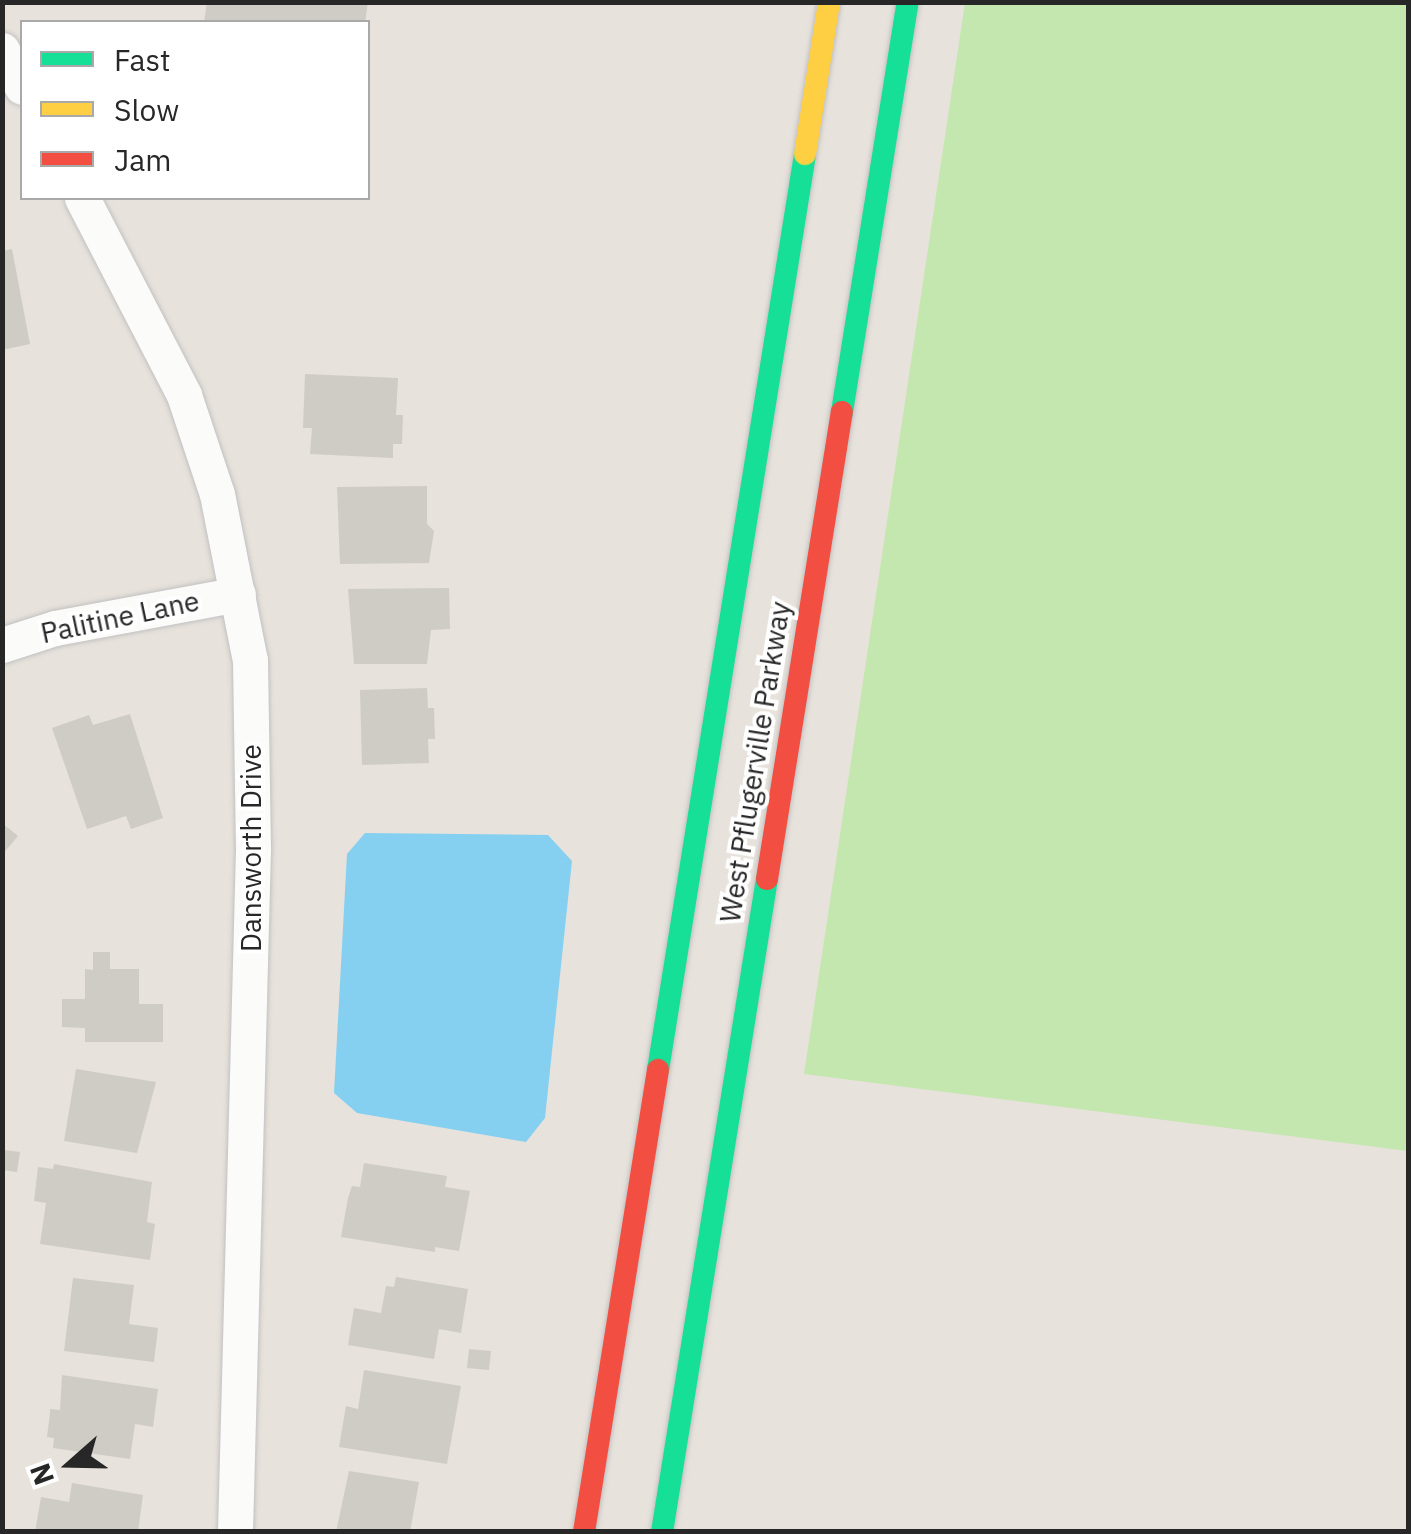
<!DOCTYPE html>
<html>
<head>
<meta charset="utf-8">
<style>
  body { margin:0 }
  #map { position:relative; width:1411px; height:1534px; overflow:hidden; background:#e7e2db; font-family:"IBM Plex Sans",sans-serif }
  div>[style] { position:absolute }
  .green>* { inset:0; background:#c4e6af }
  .water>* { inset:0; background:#85d0f1 }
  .building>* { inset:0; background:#cfccc6 }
  .roads { filter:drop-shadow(0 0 2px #c2c1c2) drop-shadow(0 0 2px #c2c1c2) }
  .street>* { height:35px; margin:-17.5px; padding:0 17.5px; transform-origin:17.5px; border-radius:17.5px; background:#fbfbfa }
  .fast>* { height:22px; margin:-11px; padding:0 11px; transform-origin:11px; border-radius:11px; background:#16e098 }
  .slow>* { height:22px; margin:-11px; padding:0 11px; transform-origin:11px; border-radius:11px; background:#ffcf43 }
  .jam>* { height:22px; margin:-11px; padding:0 11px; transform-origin:11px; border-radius:11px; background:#f24e42 }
  span { translate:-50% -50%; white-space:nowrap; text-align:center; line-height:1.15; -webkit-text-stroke:8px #fff; paint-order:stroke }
  .street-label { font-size:28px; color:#272727 }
  .frame { position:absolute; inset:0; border:5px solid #272727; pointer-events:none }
  .legend { position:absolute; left:20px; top:20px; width:350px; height:180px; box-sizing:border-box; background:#fff; border:2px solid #a9a9a9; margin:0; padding:12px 18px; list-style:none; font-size:30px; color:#272727 }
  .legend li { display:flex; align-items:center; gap:20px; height:50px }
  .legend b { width:50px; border:2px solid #a9a9a9 }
  .north { position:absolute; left:20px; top:1414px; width:100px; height:100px; -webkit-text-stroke:8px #fff; paint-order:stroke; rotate:250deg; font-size:28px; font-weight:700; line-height:40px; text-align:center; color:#272727 }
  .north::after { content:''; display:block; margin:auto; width:35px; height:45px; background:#272727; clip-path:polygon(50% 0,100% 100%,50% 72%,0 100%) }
</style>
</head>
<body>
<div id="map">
  <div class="green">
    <div style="clip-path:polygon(965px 3px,1408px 3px,1408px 1151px,804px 1074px)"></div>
  </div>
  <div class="water">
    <div style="clip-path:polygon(365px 833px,548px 835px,572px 861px,545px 1118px,526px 1142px,357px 1113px,334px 1093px,347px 854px)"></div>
  </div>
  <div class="building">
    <div style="clip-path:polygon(207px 2px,368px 2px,365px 22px,204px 22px)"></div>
    <div style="clip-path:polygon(12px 249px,30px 344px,2px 350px,2px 251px)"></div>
    <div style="clip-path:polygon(305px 374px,398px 378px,396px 415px,403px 415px,402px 444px,393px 444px,393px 458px,310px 454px,312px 428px,303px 428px)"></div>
    <div style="clip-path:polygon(427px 486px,427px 524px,434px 531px,429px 563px,340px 564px,337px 487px)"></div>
    <div style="clip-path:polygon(449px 588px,450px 629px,431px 630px,427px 664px,354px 664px,348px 589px)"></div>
    <div style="clip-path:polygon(427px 688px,428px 708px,434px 708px,435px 739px,428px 739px,429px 763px,362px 765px,360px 690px)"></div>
    <div style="clip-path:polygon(130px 714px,163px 818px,131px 829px,126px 816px,87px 829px,52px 728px,89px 715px,93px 725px)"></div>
    <div style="clip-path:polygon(2px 823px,18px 836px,2px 855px)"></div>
    <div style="clip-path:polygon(93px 952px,110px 952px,110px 969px,139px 969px,139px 1004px,163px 1004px,163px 1042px,85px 1042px,85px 1028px,62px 1027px,62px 999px,85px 999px,85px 969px,93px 970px)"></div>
    <div style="clip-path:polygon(76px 1069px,156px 1082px,137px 1153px,64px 1141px)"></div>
    <div style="clip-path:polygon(4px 1150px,20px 1152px,17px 1172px,2px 1170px)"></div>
    <div style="clip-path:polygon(364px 1163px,447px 1176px,445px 1187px,470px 1191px,459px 1251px,435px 1247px,435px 1252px,341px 1237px,348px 1198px,352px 1186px,360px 1187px)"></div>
    <div style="clip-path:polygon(54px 1164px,152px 1182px,147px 1222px,155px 1224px,150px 1260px,40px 1244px,46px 1203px,34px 1201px,38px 1167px,53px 1169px)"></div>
    <div style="clip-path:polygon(396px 1277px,468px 1289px,461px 1333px,439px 1329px,434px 1359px,348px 1345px,354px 1308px,381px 1313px,386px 1286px,394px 1287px)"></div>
    <div style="clip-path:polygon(73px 1278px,134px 1285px,129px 1324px,158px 1328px,154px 1362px,64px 1351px)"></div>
    <div style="clip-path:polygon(469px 1349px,491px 1351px,489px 1370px,467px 1368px)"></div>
    <div style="clip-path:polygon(364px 1370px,461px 1386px,447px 1464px,339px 1447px,346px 1406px,358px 1409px)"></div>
    <div style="clip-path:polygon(62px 1375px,158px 1389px,153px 1427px,135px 1424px,130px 1459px,53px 1448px,54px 1438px,47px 1437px,50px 1413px,50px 1409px,60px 1410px)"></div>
    <div style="clip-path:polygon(349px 1471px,419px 1482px,410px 1532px,336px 1532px)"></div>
    <div style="clip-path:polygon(72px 1483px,143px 1495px,138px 1532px,35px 1532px,41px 1497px,69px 1502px)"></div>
  </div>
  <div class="roads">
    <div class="street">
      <div style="left:2px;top:50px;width:42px;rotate:61.6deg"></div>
      <div style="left:82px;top:198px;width:222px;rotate:62.6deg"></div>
      <div style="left:184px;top:395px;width:104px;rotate:71.6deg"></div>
      <div style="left:217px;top:494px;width:169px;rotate:78.8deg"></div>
      <div style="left:250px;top:660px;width:189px;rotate:89.1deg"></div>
      <div style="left:253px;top:849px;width:683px;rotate:91.51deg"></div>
      <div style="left:2px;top:645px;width:56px;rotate:-17.8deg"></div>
      <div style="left:55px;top:628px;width:186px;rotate:-10.5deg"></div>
    </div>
    <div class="fast">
      <div style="left:842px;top:412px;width:415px;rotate:-80.9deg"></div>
      <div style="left:658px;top:1070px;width:928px;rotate:-80.88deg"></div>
      <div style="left:662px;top:1532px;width:661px;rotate:-80.87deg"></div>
    </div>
    <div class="slow">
      <div style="left:805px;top:154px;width:154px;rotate:-81deg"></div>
    </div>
    <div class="jam">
      <div style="left:767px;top:879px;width:473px;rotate:-80.9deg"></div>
      <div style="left:584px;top:1532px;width:468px;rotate:-80.9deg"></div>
    </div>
  </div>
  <div class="street-label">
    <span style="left:120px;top:617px;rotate:-12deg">Palitine Lane</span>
    <span style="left:755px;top:762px;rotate:-81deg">West Pflugerville Parkway</span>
    <span style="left:251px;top:848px;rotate:-90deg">Dansworth Drive</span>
  </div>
  <div class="frame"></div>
  <ul class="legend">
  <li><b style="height:12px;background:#16e098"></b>Fast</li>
  <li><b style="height:12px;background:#ffcf43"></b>Slow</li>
  <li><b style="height:12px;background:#f24e42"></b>Jam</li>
  </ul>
  <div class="north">N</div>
</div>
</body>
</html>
